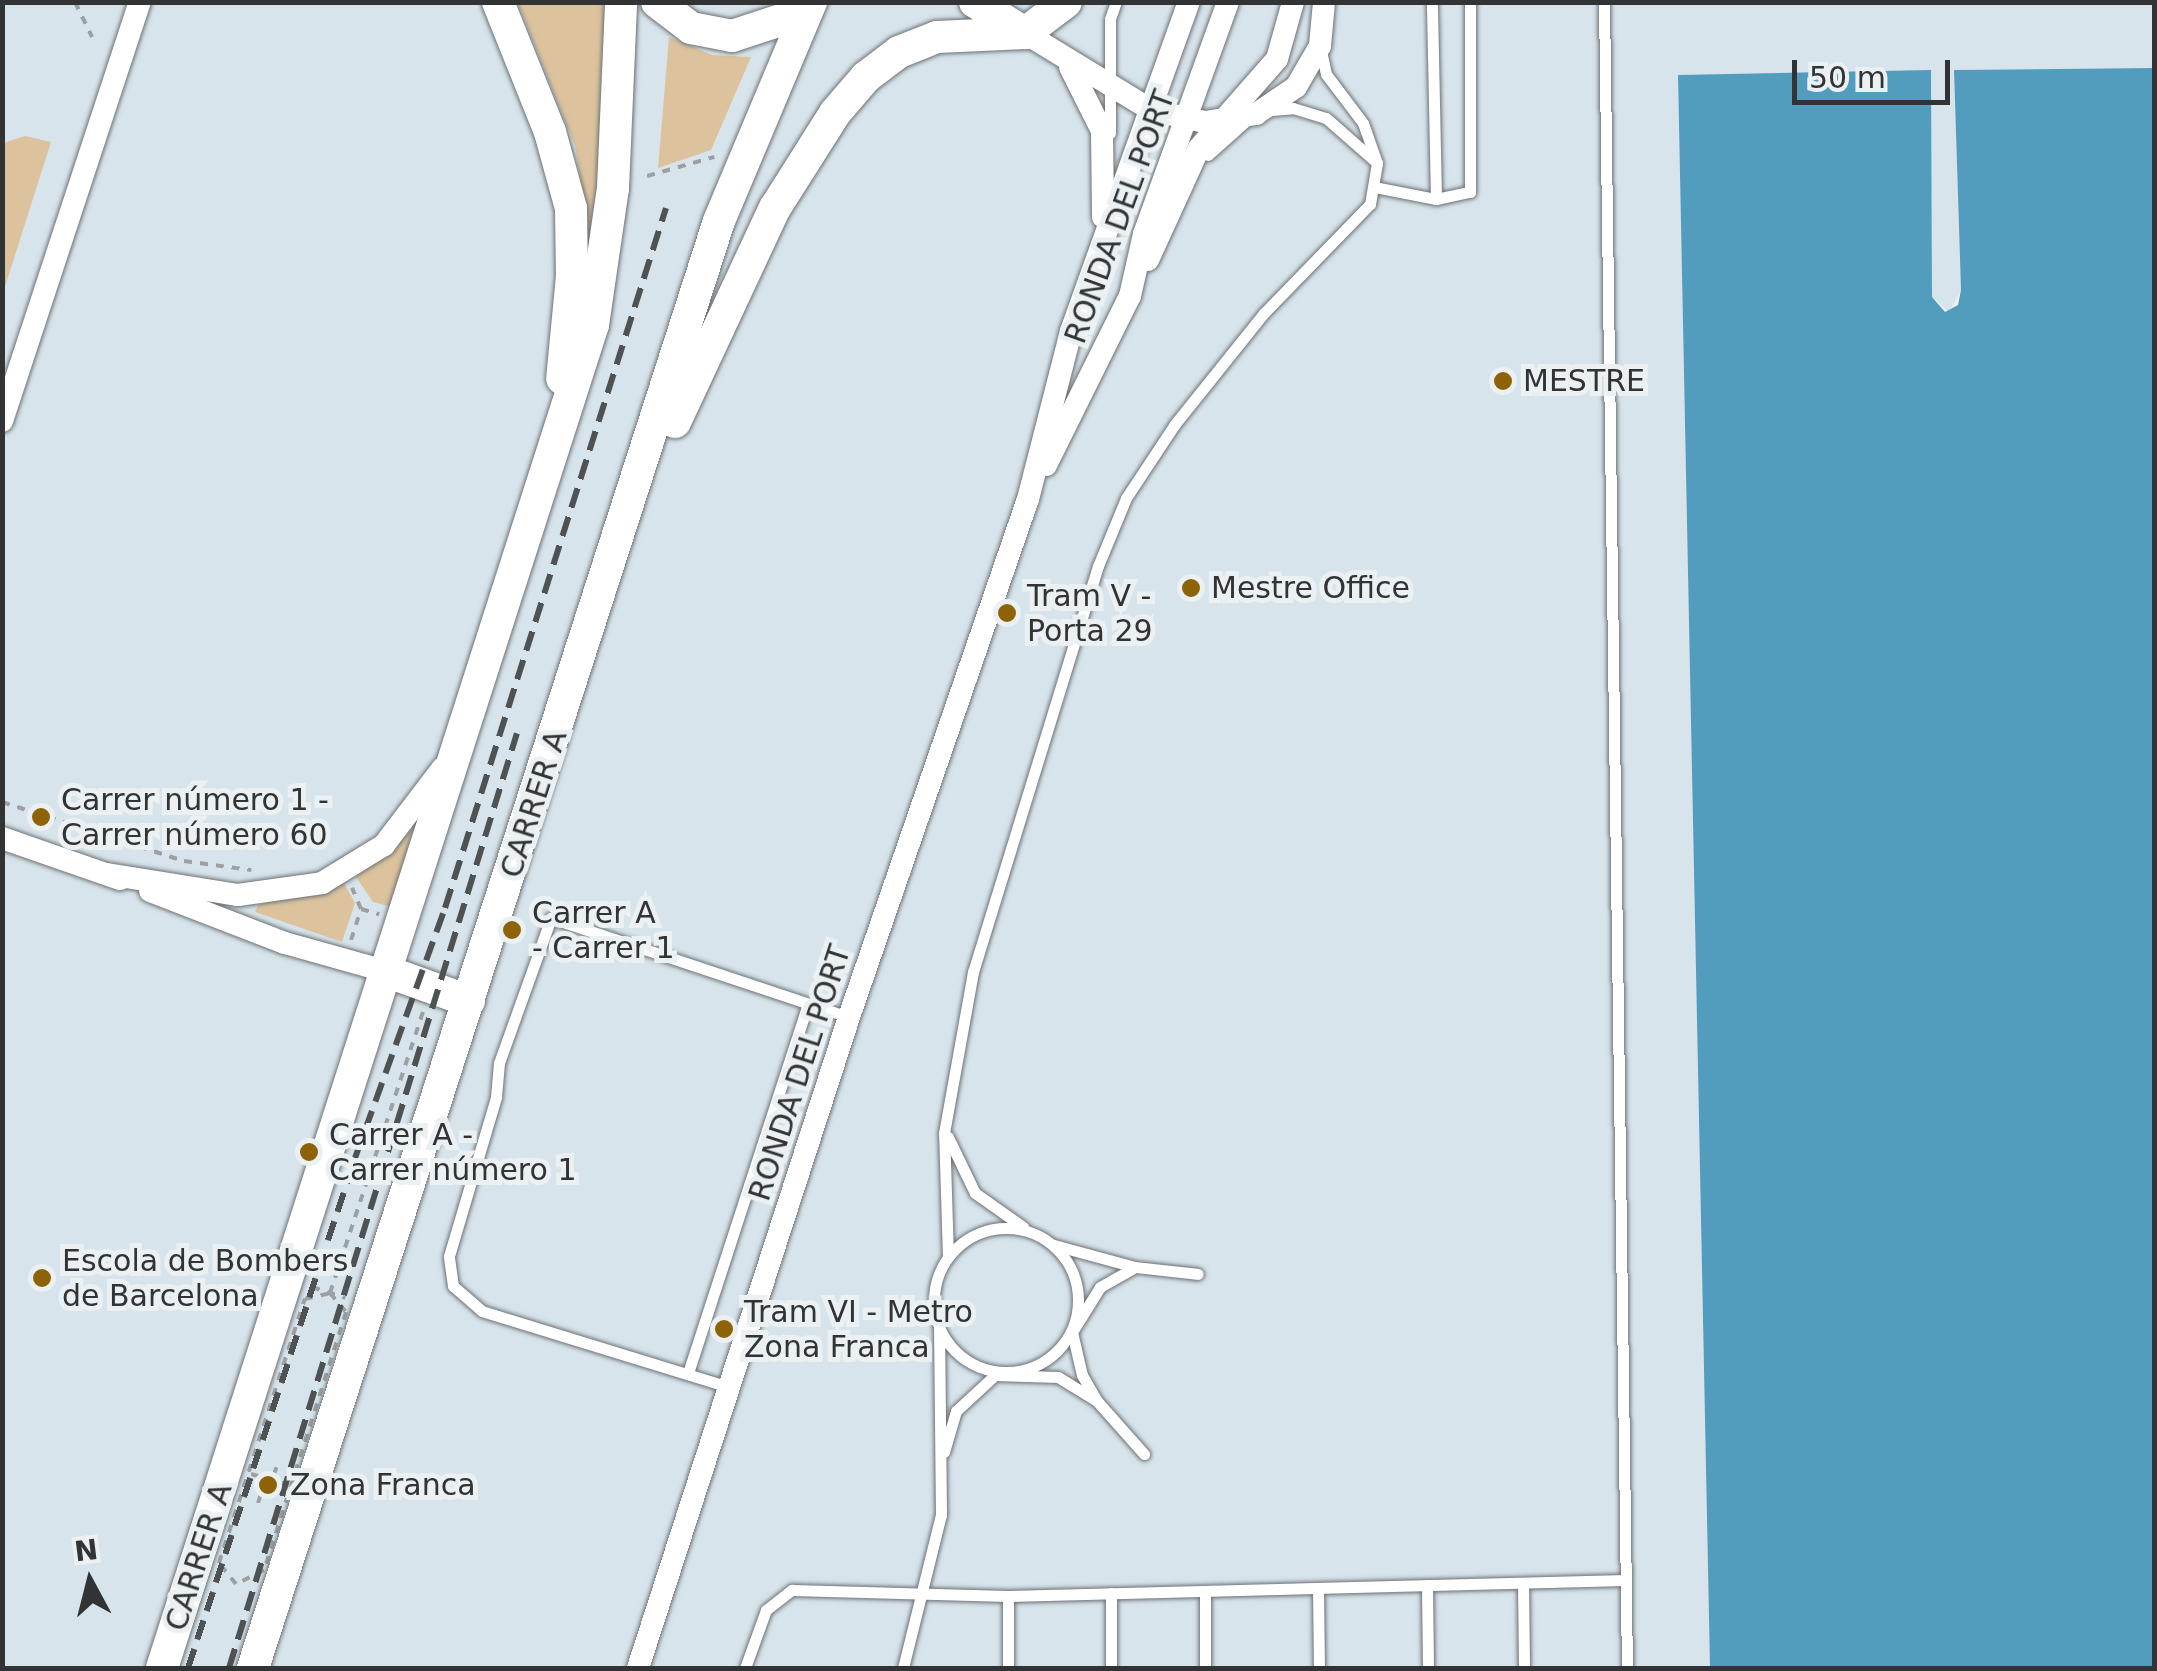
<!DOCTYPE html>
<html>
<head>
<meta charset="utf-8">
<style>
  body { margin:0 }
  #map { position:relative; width:2157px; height:1671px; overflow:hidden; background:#ebf0f3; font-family:"DejaVu Sans",sans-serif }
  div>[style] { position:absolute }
  .built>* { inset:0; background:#d7e4eb }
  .green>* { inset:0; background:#dcc39e }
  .water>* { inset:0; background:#529cbd }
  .path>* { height:4px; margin-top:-2px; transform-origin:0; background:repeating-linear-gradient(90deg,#9ca0a2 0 8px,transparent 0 16px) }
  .roads { filter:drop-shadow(0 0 2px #6d7174) drop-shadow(0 0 2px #6d7174) }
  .service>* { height:11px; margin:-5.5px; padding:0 5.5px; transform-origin:5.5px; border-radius:5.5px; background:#fff }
  .service>.ring { margin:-5.5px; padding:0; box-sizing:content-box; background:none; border:11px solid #fff; border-radius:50% }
  .minor>* { height:22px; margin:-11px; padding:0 11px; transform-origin:11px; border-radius:11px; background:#fff }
  .secondary>* { height:32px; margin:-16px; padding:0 16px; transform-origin:16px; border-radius:16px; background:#fff }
  .rail>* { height:6px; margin-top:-3px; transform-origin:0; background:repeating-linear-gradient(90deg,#4f5253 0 20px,transparent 0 30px) }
  .dots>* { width:28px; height:28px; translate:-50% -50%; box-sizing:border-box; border:5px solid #ebf0f3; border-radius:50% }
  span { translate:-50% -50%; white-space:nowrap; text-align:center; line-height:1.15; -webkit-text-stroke:10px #ebf0f3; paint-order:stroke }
  .street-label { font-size:30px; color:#313334 }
  .poi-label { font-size:30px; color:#313334 }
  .left { translate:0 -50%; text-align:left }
  .frame { position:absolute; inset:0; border:5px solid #313334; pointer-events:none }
  .north { position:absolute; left:40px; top:1531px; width:100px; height:100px; -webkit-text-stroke:8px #ebf0f3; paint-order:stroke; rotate:353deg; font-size:28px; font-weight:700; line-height:40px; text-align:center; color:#313334 }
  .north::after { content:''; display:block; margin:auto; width:35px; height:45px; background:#313334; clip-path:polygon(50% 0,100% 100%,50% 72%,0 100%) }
  .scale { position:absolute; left:1792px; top:60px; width:158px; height:45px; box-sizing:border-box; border:5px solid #313334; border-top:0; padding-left:12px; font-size:30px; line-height:35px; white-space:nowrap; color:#313334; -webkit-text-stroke:8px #ebf0f3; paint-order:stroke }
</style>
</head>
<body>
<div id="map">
  <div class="built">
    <div style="clip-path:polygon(3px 3px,2154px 3px,2154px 68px,1954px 70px,1961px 290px,1949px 312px,1932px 297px,1932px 191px,1756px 74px,1678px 75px,1710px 1668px,3px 1668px)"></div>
  </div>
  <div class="green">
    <div style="clip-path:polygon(518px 3px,607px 3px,593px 255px,575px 146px)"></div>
    <div style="clip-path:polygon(669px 37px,712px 55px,751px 57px,711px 150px,658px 168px)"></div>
    <div style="clip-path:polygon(25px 136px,51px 142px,3px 293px,3px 143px)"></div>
    <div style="clip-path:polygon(413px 829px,392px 907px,373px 902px,356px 877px)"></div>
    <div style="clip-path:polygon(344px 883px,355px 903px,342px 942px,255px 912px,258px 905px)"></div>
  </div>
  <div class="water">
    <div style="clip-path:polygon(2154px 68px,2154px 1668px,1710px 1668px,1678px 75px,1931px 70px,1932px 297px,1945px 312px,1958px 305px,1961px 290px,1954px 70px)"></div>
  </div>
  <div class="path">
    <div style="left:75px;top:2px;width:39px;rotate:64deg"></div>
    <div style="left:647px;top:176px;width:70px;rotate:-15.8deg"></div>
    <div style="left:2px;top:802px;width:191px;rotate:18deg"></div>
    <div style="left:184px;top:861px;width:68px;rotate:7.7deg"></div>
    <div style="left:361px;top:909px;width:19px;rotate:16deg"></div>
    <div style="left:351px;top:940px;width:33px;rotate:-72deg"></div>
    <div style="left:361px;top:909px;width:23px;rotate:-113deg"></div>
    <div style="left:312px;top:1287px;width:35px;rotate:18deg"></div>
    <div style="left:330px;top:1293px;width:25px;rotate:50deg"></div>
    <div style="left:346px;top:1312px;width:271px;rotate:107.6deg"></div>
    <div style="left:264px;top:1570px;width:31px;rotate:153deg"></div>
    <div style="left:236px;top:1584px;width:27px;rotate:-129deg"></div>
    <div style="left:219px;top:1563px;width:278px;rotate:-72deg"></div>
    <div style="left:305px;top:1299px;width:26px;rotate:-13deg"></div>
    <div style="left:330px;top:1293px;width:296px;rotate:-71.7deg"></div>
    <div style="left:251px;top:1474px;width:35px;rotate:16deg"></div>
    <div style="left:269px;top:1490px;width:29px;rotate:-72deg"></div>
    <div style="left:258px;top:1503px;width:25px;rotate:-72deg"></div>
  </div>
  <div class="roads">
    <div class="service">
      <div style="left:1604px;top:2px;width:1666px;rotate:89.21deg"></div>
      <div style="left:1272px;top:110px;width:21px;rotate:-5deg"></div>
      <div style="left:1293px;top:108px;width:34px;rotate:17deg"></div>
      <div style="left:1326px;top:118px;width:65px;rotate:41.3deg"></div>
      <div style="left:1110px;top:133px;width:114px;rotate:-90deg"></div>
      <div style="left:1110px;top:19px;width:18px;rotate:-71deg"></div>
      <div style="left:1208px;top:155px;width:51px;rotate:-41.8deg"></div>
      <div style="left:1374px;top:187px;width:63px;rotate:11deg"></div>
      <div style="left:1436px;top:199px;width:197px;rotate:-91.2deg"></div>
      <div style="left:1436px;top:199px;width:35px;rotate:-12deg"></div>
      <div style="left:1470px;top:192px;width:190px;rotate:-90deg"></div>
      <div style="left:948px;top:1137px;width:62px;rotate:64.3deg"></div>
      <div style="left:975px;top:1193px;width:59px;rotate:35.3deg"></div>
      <div class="ring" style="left:934px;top:1228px;width:133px;height:133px"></div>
      <div style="left:948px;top:1257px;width:124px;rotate:-91.8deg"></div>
      <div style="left:944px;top:1133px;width:164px;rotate:-79.8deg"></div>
      <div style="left:973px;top:972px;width:425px;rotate:-72.9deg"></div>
      <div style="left:1098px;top:566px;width:74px;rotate:-67.6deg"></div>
      <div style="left:1126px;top:498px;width:89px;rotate:-56.5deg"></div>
      <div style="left:1175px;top:424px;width:142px;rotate:-51.3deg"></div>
      <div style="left:1264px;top:313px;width:152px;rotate:-45.8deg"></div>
      <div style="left:1370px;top:204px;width:42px;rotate:-80.3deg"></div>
      <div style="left:1377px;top:163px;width:42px;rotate:-109.3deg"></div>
      <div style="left:1363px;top:123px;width:61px;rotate:-127.1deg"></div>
      <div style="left:1326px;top:74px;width:25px;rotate:-102deg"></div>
      <div style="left:1135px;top:1267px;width:63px;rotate:6.3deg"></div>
      <div style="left:688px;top:1373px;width:388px;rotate:-72deg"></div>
      <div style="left:729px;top:1387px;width:258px;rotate:-162.9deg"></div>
      <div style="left:482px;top:1311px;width:38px;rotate:-139deg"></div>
      <div style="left:453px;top:1286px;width:30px;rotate:-98deg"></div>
      <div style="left:449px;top:1256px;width:166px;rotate:-73.5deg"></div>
      <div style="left:496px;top:1097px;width:34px;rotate:-85deg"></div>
      <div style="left:499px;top:1063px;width:154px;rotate:-70.3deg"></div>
      <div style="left:551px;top:918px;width:314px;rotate:18.4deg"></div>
      <div style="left:1097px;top:1401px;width:71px;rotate:48.4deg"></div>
      <div style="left:944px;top:1452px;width:43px;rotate:-73.7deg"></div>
      <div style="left:956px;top:1411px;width:53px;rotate:-42.7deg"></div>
      <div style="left:995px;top:1375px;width:63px;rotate:1.8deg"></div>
      <div style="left:1058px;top:1377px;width:46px;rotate:31.6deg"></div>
      <div style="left:1097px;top:1401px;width:30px;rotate:-120deg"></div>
      <div style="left:1082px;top:1375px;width:44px;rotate:-103.1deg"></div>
      <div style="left:1072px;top:1332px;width:53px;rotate:-58.1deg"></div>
      <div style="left:1100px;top:1287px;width:40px;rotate:-29.7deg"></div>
      <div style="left:1135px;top:1267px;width:84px;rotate:-164.8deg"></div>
      <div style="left:1523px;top:1583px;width:85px;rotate:89.3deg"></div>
      <div style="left:1427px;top:1585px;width:83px;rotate:89.3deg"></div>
      <div style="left:1318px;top:1588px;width:80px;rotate:89.3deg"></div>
      <div style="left:1205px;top:1591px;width:77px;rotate:90deg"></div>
      <div style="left:1111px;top:1593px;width:75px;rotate:90deg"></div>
      <div style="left:745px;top:1668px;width:62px;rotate:-70.1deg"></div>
      <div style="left:766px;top:1610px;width:33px;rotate:-38deg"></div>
      <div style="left:792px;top:1590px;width:216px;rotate:1.6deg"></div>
      <div style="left:1008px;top:1596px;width:618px;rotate:-1.48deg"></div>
      <div style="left:903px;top:1668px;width:158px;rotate:-76.1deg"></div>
      <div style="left:941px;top:1515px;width:187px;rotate:-90.6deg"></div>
      <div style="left:1008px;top:1668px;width:72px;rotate:-90deg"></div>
    </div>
    <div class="minor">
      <div style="left:1025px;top:33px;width:148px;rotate:31.4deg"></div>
      <div style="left:1151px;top:110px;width:55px;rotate:12.5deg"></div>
      <div style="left:1205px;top:122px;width:52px;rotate:-8.9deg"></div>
      <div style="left:1256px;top:114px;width:48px;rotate:-34deg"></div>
      <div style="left:1296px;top:87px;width:48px;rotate:-59.7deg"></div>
      <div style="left:1320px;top:46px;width:44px;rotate:-84.8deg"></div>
      <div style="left:1070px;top:67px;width:72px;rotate:63.4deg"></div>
      <div style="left:1102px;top:131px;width:86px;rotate:89.3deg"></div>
      <div style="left:1148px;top:260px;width:123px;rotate:-65.5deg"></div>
      <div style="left:1199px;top:148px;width:118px;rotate:-48.8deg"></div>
      <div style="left:1277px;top:59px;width:59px;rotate:-74.3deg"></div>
      <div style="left:2px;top:421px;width:441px;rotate:-71.8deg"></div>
      <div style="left:1046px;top:465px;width:189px;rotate:-63.6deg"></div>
      <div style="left:1130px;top:296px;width:64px;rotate:-77.3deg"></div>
      <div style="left:1144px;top:234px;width:247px;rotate:-70.1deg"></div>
      <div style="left:2px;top:838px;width:125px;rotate:19.2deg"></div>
      <div style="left:107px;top:874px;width:133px;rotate:9.1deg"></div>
      <div style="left:238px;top:895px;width:85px;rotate:-8.1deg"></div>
      <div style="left:322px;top:883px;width:73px;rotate:-31.5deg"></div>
      <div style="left:384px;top:845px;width:96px;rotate:-52.7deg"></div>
      <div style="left:150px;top:891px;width:145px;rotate:21.1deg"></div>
      <div style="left:285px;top:943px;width:107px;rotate:15.7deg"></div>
      <div style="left:638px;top:1668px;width:684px;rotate:-72.04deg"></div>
      <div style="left:849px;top:1017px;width:548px;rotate:-70.94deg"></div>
      <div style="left:1028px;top:499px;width:173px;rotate:-75.6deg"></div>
      <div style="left:1071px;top:331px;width:350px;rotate:-70.3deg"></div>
    </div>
    <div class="secondary">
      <div style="left:498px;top:2px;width:140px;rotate:68.2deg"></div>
      <div style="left:550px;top:132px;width:79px;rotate:74.6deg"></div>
      <div style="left:571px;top:208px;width:68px;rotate:89.2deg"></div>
      <div style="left:572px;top:276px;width:103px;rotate:95.5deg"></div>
      <div style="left:657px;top:2px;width:43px;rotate:37.4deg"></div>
      <div style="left:691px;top:28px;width:42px;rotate:11deg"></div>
      <div style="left:732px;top:36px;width:58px;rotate:-18.1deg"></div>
      <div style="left:787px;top:18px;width:26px;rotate:-39deg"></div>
      <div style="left:975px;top:2px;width:59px;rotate:31.8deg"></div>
      <div style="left:675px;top:422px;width:236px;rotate:-65deg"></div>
      <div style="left:775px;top:208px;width:112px;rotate:-57.7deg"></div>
      <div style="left:835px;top:113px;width:48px;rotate:-49.3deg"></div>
      <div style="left:866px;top:77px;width:41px;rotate:-37.1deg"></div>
      <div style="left:899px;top:52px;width:41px;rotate:-21.5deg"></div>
      <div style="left:937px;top:37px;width:88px;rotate:-2.6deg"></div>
      <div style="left:1025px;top:33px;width:51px;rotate:-37.1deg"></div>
      <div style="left:388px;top:972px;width:86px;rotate:19.7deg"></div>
      <div style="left:162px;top:1668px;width:1410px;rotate:-72.21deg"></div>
      <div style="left:593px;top:325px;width:138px;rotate:-81.7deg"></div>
      <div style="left:613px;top:188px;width:186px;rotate:-87.5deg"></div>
      <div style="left:253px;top:1668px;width:1520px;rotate:-72.15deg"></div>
      <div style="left:719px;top:221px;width:238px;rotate:-67.2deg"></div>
    </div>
  </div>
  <div class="rail">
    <div style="left:188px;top:1668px;width:537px;rotate:-71.87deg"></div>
    <div style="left:355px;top:1158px;width:266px;rotate:-70.2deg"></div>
    <div style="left:445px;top:908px;width:734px;rotate:-72.48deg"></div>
    <div style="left:229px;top:1668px;width:978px;rotate:-72.88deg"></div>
  </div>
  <div class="dots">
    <div style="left:1503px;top:381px;background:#8e6308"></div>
    <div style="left:1191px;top:588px;background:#8e6308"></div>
    <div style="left:1007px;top:613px;background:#8e6308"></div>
    <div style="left:41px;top:817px;background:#8e6308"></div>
    <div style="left:512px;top:930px;background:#8e6308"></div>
    <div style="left:309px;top:1152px;background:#8e6308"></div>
    <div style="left:42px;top:1278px;background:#8e6308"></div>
    <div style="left:724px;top:1329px;background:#8e6308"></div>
    <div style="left:268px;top:1485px;background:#8e6308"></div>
  </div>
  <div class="street-label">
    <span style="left:1120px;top:217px;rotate:-70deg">RONDA DEL PORT</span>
    <span style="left:534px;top:804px;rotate:-72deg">CARRER A</span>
    <span style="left:800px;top:1073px;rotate:-72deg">RONDA DEL PORT</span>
    <span style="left:199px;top:1557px;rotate:-72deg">CARRER A</span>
  </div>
  <div class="poi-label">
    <span class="left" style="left:1523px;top:381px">MESTRE</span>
    <span class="left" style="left:1211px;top:588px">Mestre Office</span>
    <span class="left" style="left:1027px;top:613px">Tram V -<br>Porta 29</span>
    <span class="left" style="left:61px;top:817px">Carrer número 1 -<br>Carrer número 60</span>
    <span class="left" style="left:532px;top:930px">Carrer A<br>- Carrer 1</span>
    <span class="left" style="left:329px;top:1152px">Carrer A -<br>Carrer número 1</span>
    <span class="left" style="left:62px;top:1278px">Escola de Bombers<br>de Barcelona</span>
    <span class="left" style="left:744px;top:1329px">Tram VI - Metro<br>Zona Franca</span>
    <span class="left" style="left:290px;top:1485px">Zona Franca</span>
  </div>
  <div class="frame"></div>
  <div class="north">N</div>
  <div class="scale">50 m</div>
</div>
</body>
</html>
